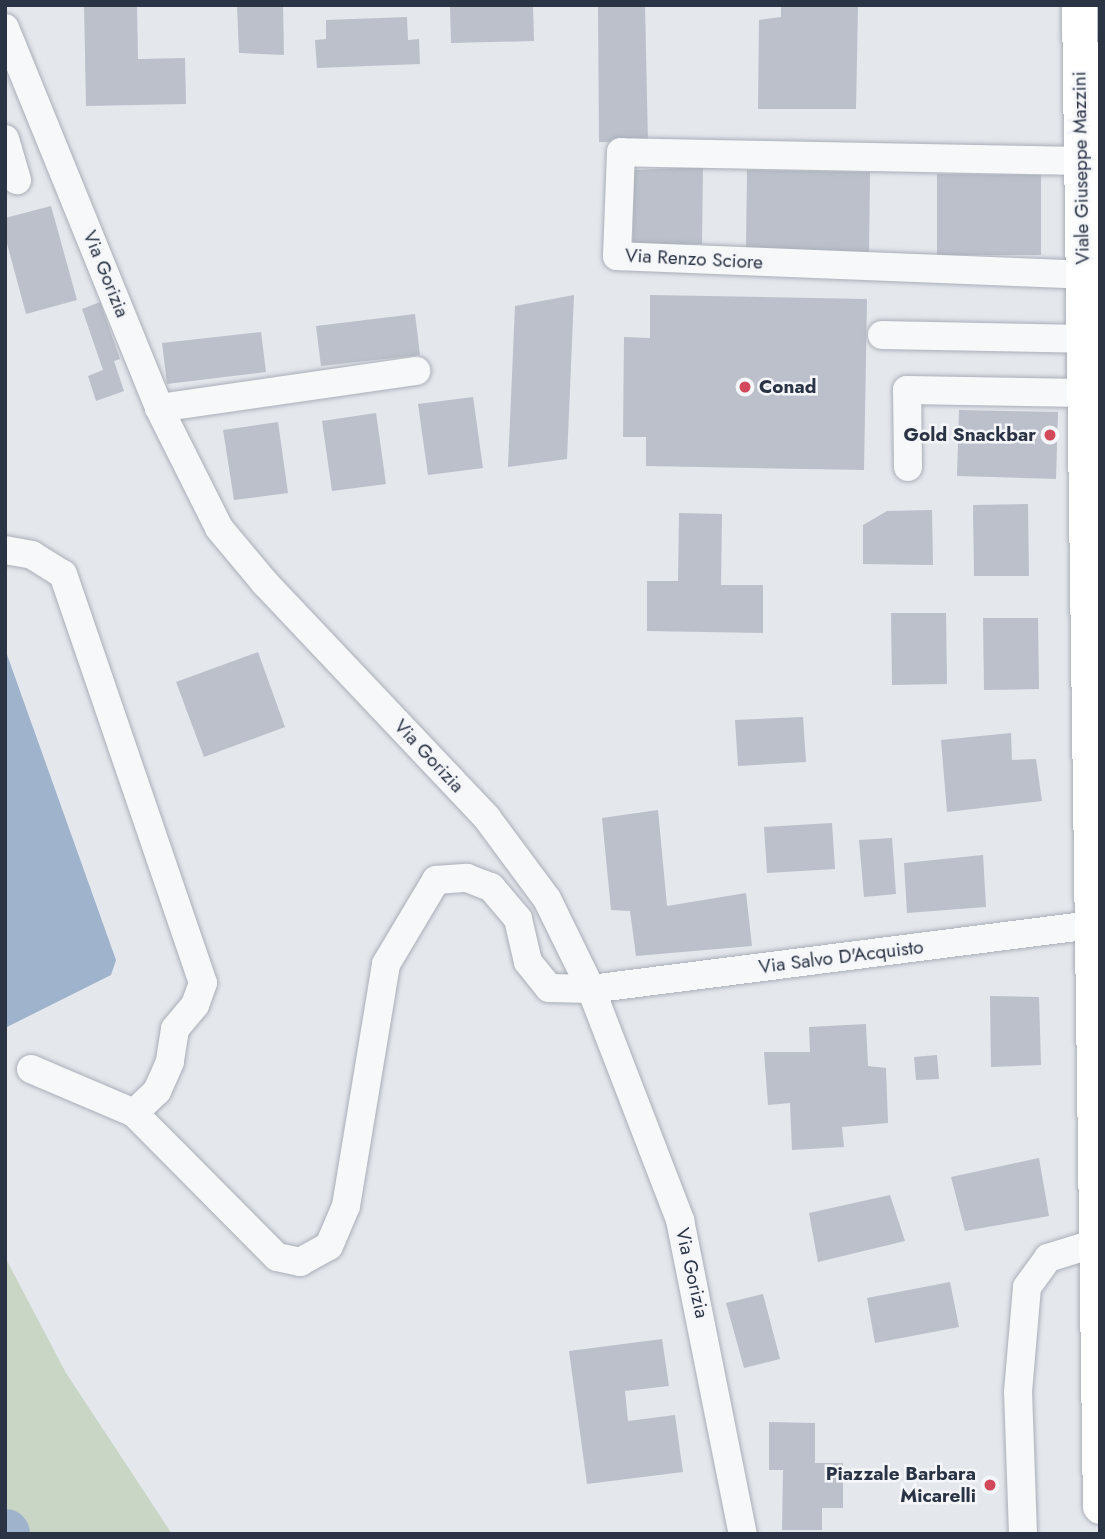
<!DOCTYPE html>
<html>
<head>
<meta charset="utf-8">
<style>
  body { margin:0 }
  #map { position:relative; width:1105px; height:1539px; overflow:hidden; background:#e4e7ec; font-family:Jost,sans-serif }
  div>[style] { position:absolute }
  .green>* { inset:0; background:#c9d6c5 }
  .water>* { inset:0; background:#9fb4cc }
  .river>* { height:49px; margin:-24.5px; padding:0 24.5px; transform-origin:24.5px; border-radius:24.5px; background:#9fb4cc }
  .building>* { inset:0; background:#bbc0ca }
  .roads { filter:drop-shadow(0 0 2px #a9aeb7) drop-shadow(0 0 2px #a9aeb7) }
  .minor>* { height:28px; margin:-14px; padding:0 14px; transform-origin:14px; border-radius:14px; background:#f7f8fa }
  .major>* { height:35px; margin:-17.5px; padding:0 17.5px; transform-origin:17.5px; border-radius:17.5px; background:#fff }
  .dots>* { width:19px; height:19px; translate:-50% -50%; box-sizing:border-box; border:4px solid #f4f6f9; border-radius:50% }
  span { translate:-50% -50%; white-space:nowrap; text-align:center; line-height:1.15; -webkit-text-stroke:5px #f4f6f9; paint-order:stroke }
  .street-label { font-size:19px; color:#2b3445 }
  .poi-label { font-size:19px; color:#2b3445; font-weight:700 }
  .left { translate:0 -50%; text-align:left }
  .right { translate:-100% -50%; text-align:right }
  .frame { position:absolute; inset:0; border:7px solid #2b3445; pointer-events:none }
</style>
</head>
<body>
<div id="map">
  <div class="green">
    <div style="clip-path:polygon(5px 1257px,66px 1373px,172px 1534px,5px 1534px)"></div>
  </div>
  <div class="water">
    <div style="clip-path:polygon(5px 649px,116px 960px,111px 975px,5px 1028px)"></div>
  </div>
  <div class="river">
    <div style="left:5px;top:1533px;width:1px;rotate:90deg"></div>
  </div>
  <div class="building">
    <div style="clip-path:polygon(84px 5px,137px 5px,138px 59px,185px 58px,186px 104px,86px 106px)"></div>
    <div style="clip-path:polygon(237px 5px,283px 5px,284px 55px,239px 53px)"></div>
    <div style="clip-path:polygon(450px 5px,533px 5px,534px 41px,451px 43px)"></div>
    <div style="clip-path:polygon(598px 5px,645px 5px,648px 143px,599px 142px)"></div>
    <div style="clip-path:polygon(781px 5px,858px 5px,856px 109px,758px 109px,759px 20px,781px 17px)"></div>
    <div style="clip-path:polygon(407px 17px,408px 40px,419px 39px,420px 64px,317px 68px,315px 40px,326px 39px,326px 20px)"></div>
    <div style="clip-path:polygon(703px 167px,702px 244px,633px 246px,634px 170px)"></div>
    <div style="clip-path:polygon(747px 170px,870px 172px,869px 254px,746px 250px)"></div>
    <div style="clip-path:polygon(937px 174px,1041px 175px,1041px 255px,937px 255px)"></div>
    <div style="clip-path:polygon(51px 206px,77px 300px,26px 314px,5px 236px,5px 218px)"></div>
    <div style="clip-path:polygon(574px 295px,567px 459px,508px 467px,515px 306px)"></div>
    <div style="clip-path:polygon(650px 295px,867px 299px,864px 470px,646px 466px,646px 437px,623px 437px,624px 337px,650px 338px)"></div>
    <div style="clip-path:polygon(100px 302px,120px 359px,114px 361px,124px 391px,96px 401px,88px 376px,103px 370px,82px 309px)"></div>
    <div style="clip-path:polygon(415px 314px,420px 355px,321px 366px,316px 326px)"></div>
    <div style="clip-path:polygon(261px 332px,266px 372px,167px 384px,162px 343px)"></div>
    <div style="clip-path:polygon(473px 397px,483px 468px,428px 475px,418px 404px)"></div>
    <div style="clip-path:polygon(959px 410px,1058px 412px,1056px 479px,957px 476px)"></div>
    <div style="clip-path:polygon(376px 413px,386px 484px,332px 491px,322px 421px)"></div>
    <div style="clip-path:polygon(278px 422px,288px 493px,234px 500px,223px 430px)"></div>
    <div style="clip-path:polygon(1028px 504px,1029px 576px,974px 576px,973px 505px)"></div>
    <div style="clip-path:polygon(932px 510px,933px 565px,863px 564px,863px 525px,887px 511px)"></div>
    <div style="clip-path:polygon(679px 513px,722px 514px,721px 585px,763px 585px,763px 633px,647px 631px,647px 581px,678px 581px)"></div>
    <div style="clip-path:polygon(891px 613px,946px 613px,947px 684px,892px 685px)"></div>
    <div style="clip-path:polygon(983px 618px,1038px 618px,1039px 689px,984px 690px)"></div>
    <div style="clip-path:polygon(258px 652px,285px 727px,204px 757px,176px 682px)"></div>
    <div style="clip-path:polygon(803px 717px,806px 762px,738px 766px,735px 720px)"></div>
    <div style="clip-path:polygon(1011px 733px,1012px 760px,1036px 759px,1042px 801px,947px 812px,941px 740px)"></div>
    <div style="clip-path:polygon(658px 810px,667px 906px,746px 893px,752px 946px,636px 956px,630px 911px,611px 910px,602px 818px)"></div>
    <div style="clip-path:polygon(832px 823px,835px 869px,767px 873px,764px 827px)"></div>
    <div style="clip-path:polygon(892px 838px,896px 894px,864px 897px,859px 840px)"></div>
    <div style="clip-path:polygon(983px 855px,986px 907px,907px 913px,904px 863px)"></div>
    <div style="clip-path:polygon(990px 996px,1039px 997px,1041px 1065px,991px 1067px)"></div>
    <div style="clip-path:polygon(866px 1024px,868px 1066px,886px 1068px,888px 1123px,842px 1127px,844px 1147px,792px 1150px,790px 1103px,768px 1105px,764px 1052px,810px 1052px,809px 1027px)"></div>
    <div style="clip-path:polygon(937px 1055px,939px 1079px,916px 1080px,914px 1057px)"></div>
    <div style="clip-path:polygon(1039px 1158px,1049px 1216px,965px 1231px,951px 1177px)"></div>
    <div style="clip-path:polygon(890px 1195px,905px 1241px,818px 1262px,809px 1213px)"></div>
    <div style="clip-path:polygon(950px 1282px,959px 1327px,875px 1343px,867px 1298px)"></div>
    <div style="clip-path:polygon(763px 1294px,780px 1359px,744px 1368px,726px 1303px)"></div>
    <div style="clip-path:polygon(662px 1339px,669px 1386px,625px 1391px,628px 1421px,675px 1415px,683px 1472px,587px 1484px,569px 1351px)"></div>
    <div style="clip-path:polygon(769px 1422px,815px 1423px,815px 1463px,843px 1463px,843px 1508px,822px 1508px,822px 1530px,782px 1530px,783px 1470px,769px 1470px)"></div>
  </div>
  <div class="roads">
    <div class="minor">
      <div style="left:5px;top:28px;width:410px;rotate:67.9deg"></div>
      <div style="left:159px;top:408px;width:134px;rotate:63.4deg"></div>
      <div style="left:219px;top:528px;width:72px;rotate:50.1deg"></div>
      <div style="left:265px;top:583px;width:323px;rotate:46.6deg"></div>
      <div style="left:487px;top:818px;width:101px;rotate:53.5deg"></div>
      <div style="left:547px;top:899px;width:100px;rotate:63.9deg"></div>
      <div style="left:591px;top:989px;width:248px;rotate:68.9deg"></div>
      <div style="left:680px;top:1220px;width:320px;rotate:78.7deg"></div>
      <div style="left:5px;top:139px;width:43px;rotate:73.7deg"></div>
      <div style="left:1081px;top:161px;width:460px;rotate:-178.9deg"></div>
      <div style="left:621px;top:152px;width:104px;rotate:92.2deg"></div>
      <div style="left:617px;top:256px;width:466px;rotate:2.3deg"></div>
      <div style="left:882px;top:335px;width:201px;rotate:1.1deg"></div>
      <div style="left:159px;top:408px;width:260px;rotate:-8.2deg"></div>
      <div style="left:908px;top:467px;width:77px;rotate:-90.7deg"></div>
      <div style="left:907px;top:390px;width:177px;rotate:1deg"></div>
      <div style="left:5px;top:550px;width:27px;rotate:10deg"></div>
      <div style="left:32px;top:555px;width:36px;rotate:32deg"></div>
      <div style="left:63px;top:574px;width:432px;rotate:71.1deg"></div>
      <div style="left:203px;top:983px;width:23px;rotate:110deg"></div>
      <div style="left:195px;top:1005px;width:31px;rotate:130deg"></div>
      <div style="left:175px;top:1029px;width:33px;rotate:99deg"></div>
      <div style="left:170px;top:1062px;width:32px;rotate:114deg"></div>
      <div style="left:157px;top:1091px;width:32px;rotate:136deg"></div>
      <div style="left:31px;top:1069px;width:112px;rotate:23.1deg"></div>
      <div style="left:134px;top:1113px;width:203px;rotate:45.2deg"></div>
      <div style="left:277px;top:1257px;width:24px;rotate:12deg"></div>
      <div style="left:300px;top:1262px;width:33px;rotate:-29deg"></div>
      <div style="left:329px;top:1246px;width:43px;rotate:-67deg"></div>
      <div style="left:346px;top:1206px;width:245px;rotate:-80.6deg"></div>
      <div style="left:386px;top:964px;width:98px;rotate:-59.2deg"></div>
      <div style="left:436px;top:880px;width:31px;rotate:-4deg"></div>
      <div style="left:467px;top:878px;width:26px;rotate:21deg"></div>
      <div style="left:491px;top:887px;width:42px;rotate:49.8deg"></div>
      <div style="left:518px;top:919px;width:44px;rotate:76.9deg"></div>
      <div style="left:528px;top:962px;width:33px;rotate:51deg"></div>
      <div style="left:549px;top:988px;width:42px;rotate:1.4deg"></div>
      <div style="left:591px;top:989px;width:504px;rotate:-7.29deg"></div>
      <div style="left:1023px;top:1534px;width:142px;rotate:-92deg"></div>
      <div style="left:1018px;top:1392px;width:105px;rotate:-85.1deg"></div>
      <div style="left:1027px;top:1287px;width:36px;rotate:-54deg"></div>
      <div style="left:1048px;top:1258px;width:50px;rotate:-17.4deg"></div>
    </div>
    <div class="major">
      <div style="left:1079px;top:5px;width:1501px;rotate:89.2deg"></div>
    </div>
  </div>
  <div class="dots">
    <div style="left:745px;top:387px;background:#d1495b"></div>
    <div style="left:1050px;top:435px;background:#d1495b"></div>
    <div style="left:990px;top:1485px;background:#d1495b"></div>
  </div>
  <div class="street-label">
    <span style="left:1081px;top:168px;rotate:-91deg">Viale Giuseppe Mazzini</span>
    <span style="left:694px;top:259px;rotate:3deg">Via Renzo Sciore</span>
    <span style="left:106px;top:274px;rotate:68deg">Via Gorizia</span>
    <span style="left:429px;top:756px;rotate:47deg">Via Gorizia</span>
    <span style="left:841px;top:957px;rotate:-7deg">Via Salvo D'Acquisto</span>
    <span style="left:692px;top:1273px;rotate:77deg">Via Gorizia</span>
  </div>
  <div class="poi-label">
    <span class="left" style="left:759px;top:387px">Conad</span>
    <span class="right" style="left:1036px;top:435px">Gold Snackbar</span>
    <span class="right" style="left:976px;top:1485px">Piazzale Barbara<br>Micarelli</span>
  </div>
  <div class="frame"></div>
</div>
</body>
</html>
